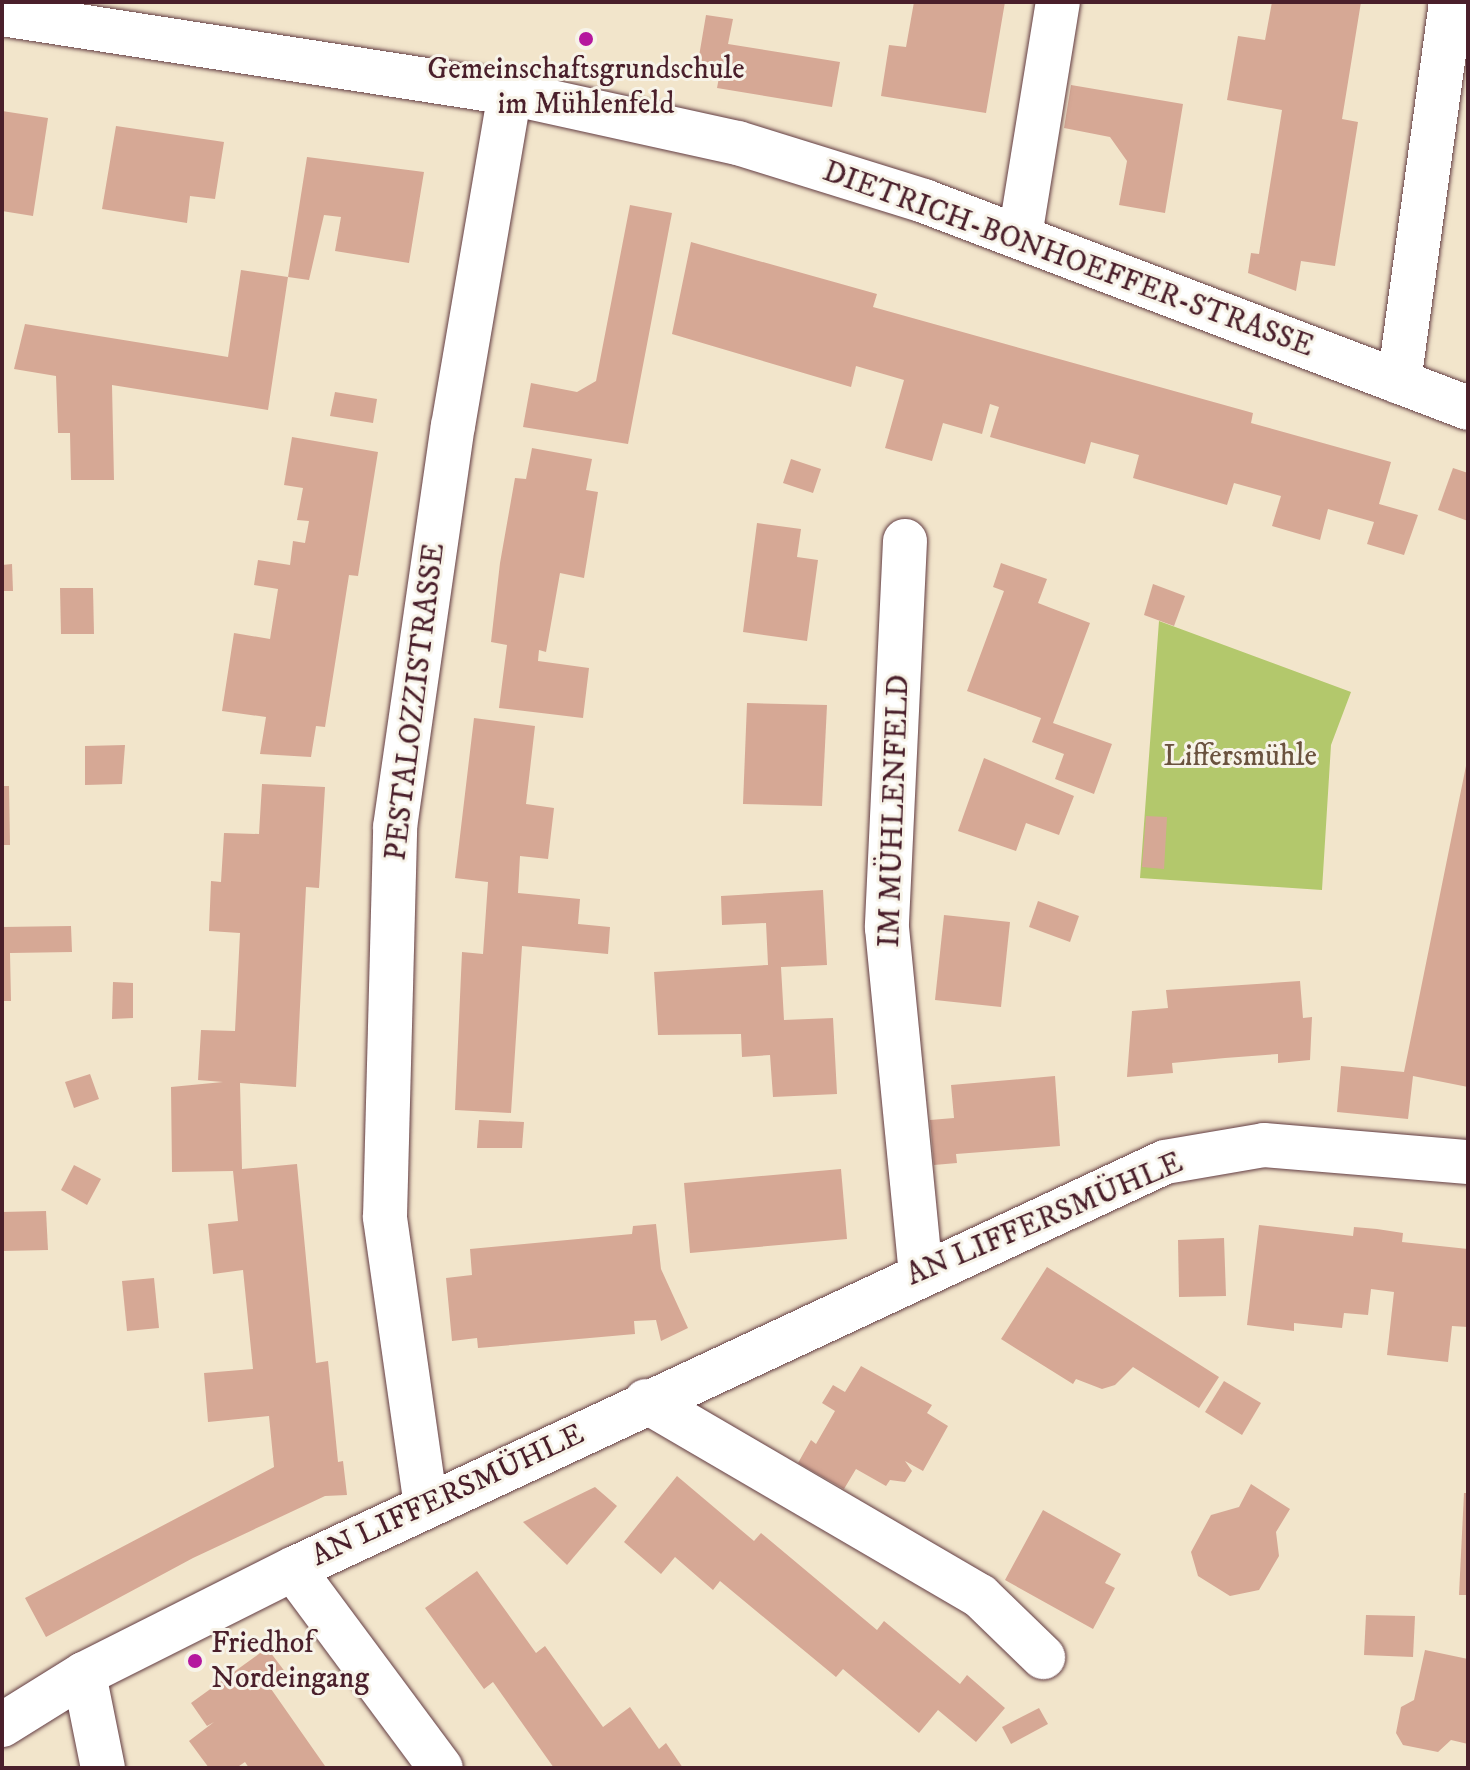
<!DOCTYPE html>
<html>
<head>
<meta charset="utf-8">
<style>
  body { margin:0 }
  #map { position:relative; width:1470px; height:1770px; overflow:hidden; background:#f2e5cb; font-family:"IM FELL DW Pica",serif }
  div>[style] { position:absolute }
  .green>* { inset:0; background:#b3c86c }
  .building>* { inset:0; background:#d6a895 }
  .roads { filter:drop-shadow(0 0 2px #633d43) drop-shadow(0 0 2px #633d43) }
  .minor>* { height:44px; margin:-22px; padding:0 22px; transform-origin:22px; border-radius:22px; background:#fff }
  .dots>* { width:22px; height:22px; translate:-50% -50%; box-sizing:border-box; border:4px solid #f7f3e8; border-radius:50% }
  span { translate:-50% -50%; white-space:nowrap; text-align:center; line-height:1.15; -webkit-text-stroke:6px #f7f3e8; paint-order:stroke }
  .poi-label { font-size:30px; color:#4a1f2b }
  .left { translate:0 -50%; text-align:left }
  .street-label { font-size:30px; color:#4a1f2b }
  .park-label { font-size:30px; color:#6a523e }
  .frame { position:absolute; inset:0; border:4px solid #4a1f2b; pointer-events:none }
</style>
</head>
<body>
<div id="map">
  <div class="green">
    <div style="clip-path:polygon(1159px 621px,1351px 692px,1331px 745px,1322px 890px,1140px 878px)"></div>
  </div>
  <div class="building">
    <div style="clip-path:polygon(914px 2px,1005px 2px,986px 113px,881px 96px,889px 45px,906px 47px)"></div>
    <div style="clip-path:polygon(1272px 2px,1361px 2px,1342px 119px,1358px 122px,1335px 266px,1301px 261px,1296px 291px,1248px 273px,1251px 253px,1259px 254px,1282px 110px,1227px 100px,1238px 36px,1265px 40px)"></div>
    <div style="clip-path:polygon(706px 15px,733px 19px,728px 44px,840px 62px,832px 107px,717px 88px,720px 72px,697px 68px)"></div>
    <div style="clip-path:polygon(1071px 85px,1183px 104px,1165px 213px,1119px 205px,1127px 161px,1110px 137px,1064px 128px)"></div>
    <div style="clip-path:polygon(2px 111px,48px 118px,33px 216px,2px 211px)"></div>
    <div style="clip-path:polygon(116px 126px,224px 142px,215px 199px,190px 196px,187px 223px,102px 209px)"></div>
    <div style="clip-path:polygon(307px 157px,424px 172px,409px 263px,335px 251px,341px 217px,324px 215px,309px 280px,288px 277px)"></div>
    <div style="clip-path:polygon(630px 205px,672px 213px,628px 444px,523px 427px,531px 383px,577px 392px,596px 381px)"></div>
    <div style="clip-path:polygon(691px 242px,877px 294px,873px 307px,1253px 413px,1251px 423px,1391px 462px,1379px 504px,1418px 515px,1404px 555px,1367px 544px,1374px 522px,1328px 509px,1320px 540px,1272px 526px,1281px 496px,1234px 483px,1227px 505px,1133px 478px,1139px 455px,1091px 442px,1085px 464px,990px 437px,999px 407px,990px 404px,982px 434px,943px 423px,932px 461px,885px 448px,904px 380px,856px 366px,851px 387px,672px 334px)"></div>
    <div style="clip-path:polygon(241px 270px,288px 277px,268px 410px,112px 385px,114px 480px,71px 480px,70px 433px,58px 433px,56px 376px,14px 369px,25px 324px,228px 357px)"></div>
    <div style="clip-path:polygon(335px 392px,377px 399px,373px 423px,330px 416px)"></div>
    <div style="clip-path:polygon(292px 437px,378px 452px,358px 576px,349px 575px,325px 727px,316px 726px,311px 757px,260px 754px,266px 717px,222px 711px,234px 633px,270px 639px,278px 589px,254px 585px,258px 560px,290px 565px,293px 541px,305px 543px,309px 521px,297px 520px,303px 488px,284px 485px)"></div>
    <div style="clip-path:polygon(532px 448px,592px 459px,586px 490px,598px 492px,584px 578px,560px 573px,546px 652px,539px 650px,538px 661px,589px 668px,583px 718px,499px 708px,507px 645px,491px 642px,500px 563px,515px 478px,526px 479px)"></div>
    <div style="clip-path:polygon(791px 459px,821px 469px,813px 493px,783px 483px)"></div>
    <div style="clip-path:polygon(1453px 468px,1468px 473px,1468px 521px,1438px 510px)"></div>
    <div style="clip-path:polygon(757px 523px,801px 529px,797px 557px,818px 560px,807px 641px,743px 632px)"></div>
    <div style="clip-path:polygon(1001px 563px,1047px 579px,1038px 603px,1090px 623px,1053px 723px,1112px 744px,1094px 794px,1055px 779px,1064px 754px,1032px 742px,1041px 718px,967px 691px,1004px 591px,993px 587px)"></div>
    <div style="clip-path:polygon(12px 564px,13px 591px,2px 591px,2px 565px)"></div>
    <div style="clip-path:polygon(1153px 584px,1185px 596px,1174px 626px,1144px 615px)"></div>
    <div style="clip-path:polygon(60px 588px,93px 588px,94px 634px,61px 634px)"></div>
    <div style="clip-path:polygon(747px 703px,827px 705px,822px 806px,743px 804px)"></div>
    <div style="clip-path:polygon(474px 718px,535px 726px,526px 804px,554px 808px,548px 859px,520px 856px,518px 893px,580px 899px,578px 924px,610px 927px,608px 954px,522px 946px,511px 1113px,455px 1110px,462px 952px,483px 954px,488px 882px,455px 878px)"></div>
    <div style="clip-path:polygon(125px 745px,122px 784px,85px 785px,85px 746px)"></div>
    <div style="clip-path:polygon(984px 758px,1074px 796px,1059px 835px,1026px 823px,1016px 851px,958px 831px)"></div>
    <div style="clip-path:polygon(1467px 761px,1468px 1087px,1413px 1076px,1408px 1119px,1337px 1112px,1341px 1066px,1404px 1072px)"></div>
    <div style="clip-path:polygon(262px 784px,325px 787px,319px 888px,306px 887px,296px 1087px,240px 1083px,242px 1169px,297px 1164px,316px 1363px,328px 1361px,338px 1462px,343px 1461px,347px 1495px,325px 1496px,193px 1558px,46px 1637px,25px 1598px,274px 1467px,269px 1416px,208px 1422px,204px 1373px,253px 1369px,243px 1270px,213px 1274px,208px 1224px,238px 1221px,233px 1171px,172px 1172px,171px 1087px,223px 1082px,198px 1080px,201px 1030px,235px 1031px,240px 933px,209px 931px,211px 881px,221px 882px,224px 833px,259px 834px)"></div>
    <div style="clip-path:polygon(2px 786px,9px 786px,10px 845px,2px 845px)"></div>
    <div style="clip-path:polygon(1146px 816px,1167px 817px,1164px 869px,1142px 867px)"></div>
    <div style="clip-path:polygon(823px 890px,827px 965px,781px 967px,784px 1020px,833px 1018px,837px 1094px,773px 1097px,770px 1055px,742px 1057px,741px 1034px,658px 1035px,654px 972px,768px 965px,766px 923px,722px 925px,721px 896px)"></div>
    <div style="clip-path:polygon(1038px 901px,1079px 916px,1070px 942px,1029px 927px)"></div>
    <div style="clip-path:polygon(944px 915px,1010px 922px,1001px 1007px,935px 1000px)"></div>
    <div style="clip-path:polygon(71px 926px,72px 952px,10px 953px,11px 1001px,2px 1001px,2px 927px)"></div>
    <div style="clip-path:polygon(1300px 981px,1303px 1018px,1312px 1017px,1310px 1060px,1278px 1063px,1278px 1054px,1225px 1058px,1172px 1063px,1173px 1073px,1127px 1077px,1132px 1011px,1168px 1008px,1166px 990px)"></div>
    <div style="clip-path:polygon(113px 982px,133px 983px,133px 1018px,112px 1019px)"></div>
    <div style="clip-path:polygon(90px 1074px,99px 1099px,74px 1108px,65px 1082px)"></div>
    <div style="clip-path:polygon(1055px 1076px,1060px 1146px,956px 1154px,957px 1163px,934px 1165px,930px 1120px,954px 1118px,951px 1085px)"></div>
    <div style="clip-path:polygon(479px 1120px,524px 1122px,522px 1148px,477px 1148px)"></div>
    <div style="clip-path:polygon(74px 1165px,101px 1179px,87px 1205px,61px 1190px)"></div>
    <div style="clip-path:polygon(841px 1169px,847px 1239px,690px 1253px,684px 1183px)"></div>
    <div style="clip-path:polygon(46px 1211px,48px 1250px,2px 1251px,2px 1212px)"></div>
    <div style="clip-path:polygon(656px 1224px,661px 1269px,688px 1328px,661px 1341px,656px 1320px,634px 1321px,635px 1334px,478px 1348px,477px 1338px,452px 1341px,446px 1278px,472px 1275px,470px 1249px,632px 1234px,633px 1226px)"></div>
    <div style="clip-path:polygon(1259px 1225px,1353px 1236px,1354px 1227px,1377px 1229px,1403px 1233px,1402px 1242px,1468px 1249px,1468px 1327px,1452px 1326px,1448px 1362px,1387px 1355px,1394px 1292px,1371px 1289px,1368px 1315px,1344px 1313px,1342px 1328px,1294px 1323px,1294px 1331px,1247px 1325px)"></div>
    <div style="clip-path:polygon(1224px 1238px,1226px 1296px,1179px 1297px,1178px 1240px)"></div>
    <div style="clip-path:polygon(1047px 1267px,1219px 1377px,1199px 1408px,1133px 1367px,1115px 1385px,1102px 1389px,1076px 1379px,1073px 1384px,1001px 1339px)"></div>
    <div style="clip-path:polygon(154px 1278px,159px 1328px,127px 1331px,122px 1281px)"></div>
    <div style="clip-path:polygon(861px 1366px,932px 1405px,927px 1413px,948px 1426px,923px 1471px,905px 1461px,912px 1471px,905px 1482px,890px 1480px,886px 1486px,856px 1469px,844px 1489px,798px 1463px,811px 1440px,816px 1444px,835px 1411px,822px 1403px,833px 1385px,845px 1392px)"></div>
    <div style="clip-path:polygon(1224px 1381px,1261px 1403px,1242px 1435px,1205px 1412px)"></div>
    <div style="clip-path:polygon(677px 1476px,754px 1541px,761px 1533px,877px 1630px,884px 1621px,960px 1684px,967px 1675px,1005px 1708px,976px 1742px,938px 1710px,919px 1733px,843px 1669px,836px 1677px,720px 1581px,713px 1590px,675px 1557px,661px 1574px,624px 1542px)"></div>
    <div style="clip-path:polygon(1251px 1484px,1290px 1509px,1276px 1532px,1279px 1556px,1259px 1590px,1230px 1596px,1198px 1576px,1191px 1552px,1211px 1515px,1239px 1507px)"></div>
    <div style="clip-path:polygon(595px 1487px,617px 1506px,567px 1565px,523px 1522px)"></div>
    <div style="clip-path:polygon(1464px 1493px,1468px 1493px,1468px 1595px,1459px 1595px)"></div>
    <div style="clip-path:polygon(1043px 1510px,1121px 1554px,1105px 1583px,1115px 1588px,1093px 1629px,1005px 1580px)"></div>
    <div style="clip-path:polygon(477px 1571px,536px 1653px,545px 1646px,603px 1727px,630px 1707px,659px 1749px,666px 1743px,683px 1768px,554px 1768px,493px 1682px,484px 1689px,425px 1608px)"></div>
    <div style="clip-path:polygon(1366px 1615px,1415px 1616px,1413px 1657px,1364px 1655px)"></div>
    <div style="clip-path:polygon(267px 1648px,286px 1673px,269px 1686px,325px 1766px,249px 1768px,245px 1762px,236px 1768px,209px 1768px,189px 1741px,214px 1722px,207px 1726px,191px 1703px)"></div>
    <div style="clip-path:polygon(1425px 1650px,1468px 1659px,1468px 1744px,1451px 1740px,1438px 1752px,1403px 1745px,1396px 1733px,1401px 1707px,1414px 1700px)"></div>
    <div style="clip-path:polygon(1039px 1708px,1048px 1724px,1011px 1744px,1002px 1727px)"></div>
  </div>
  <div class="roads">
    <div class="minor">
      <div style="left:2px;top:14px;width:514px;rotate:8.84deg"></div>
      <div style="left:510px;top:93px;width:233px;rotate:12.4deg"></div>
      <div style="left:738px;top:143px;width:195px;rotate:17.3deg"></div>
      <div style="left:924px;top:201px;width:582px;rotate:20.83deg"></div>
      <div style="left:1020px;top:236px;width:237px;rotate:-80.8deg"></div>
      <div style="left:1399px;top:382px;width:384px;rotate:-82.2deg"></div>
      <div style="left:905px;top:541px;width:387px;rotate:92.7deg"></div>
      <div style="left:887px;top:928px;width:346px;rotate:84.4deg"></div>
      <div style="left:646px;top:1401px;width:387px;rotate:30.3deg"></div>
      <div style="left:980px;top:1596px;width:88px;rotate:44.1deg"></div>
      <div style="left:426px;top:1506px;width:292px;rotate:-98.1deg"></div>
      <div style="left:385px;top:1217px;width:390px;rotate:-88.5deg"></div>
      <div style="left:395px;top:827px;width:405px;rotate:-81.8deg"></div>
      <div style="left:453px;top:426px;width:338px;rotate:-80.3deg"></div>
      <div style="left:293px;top:1569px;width:248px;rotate:53.4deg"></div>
      <div style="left:84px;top:1674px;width:96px;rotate:78.6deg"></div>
      <div style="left:2px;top:1725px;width:97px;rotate:-31.9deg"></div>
      <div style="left:84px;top:1674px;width:234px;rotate:-26.7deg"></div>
      <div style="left:293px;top:1569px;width:962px;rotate:-25.02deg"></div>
      <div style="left:1165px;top:1162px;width:100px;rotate:-9.7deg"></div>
      <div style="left:1264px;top:1145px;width:205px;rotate:4.8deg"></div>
    </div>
  </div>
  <div class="dots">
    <div style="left:586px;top:39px;background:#b5179e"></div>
    <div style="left:195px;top:1661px;background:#b5179e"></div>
  </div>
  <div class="poi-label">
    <span style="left:586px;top:87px">Gemeinschaftsgrundschule<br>im Mühlenfeld</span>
    <span class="left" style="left:211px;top:1661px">Friedhof<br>Nordeingang</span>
  </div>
  <div class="street-label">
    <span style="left:1068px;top:260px;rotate:20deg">DIETRICH-BONHOEFFER-STRASSE</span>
    <span style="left:416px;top:702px;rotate:-83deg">PESTALOZZISTRASSE</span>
    <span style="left:895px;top:811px;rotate:-88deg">IM MÜHLENFELD</span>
    <span style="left:1045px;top:1220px;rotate:-23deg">AN LIFFERSMÜHLE</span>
    <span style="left:448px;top:1496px;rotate:-25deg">AN LIFFERSMÜHLE</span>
  </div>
  <div class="park-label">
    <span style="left:1240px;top:757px">Liffersmühle</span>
  </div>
  <div class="frame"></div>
</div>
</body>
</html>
